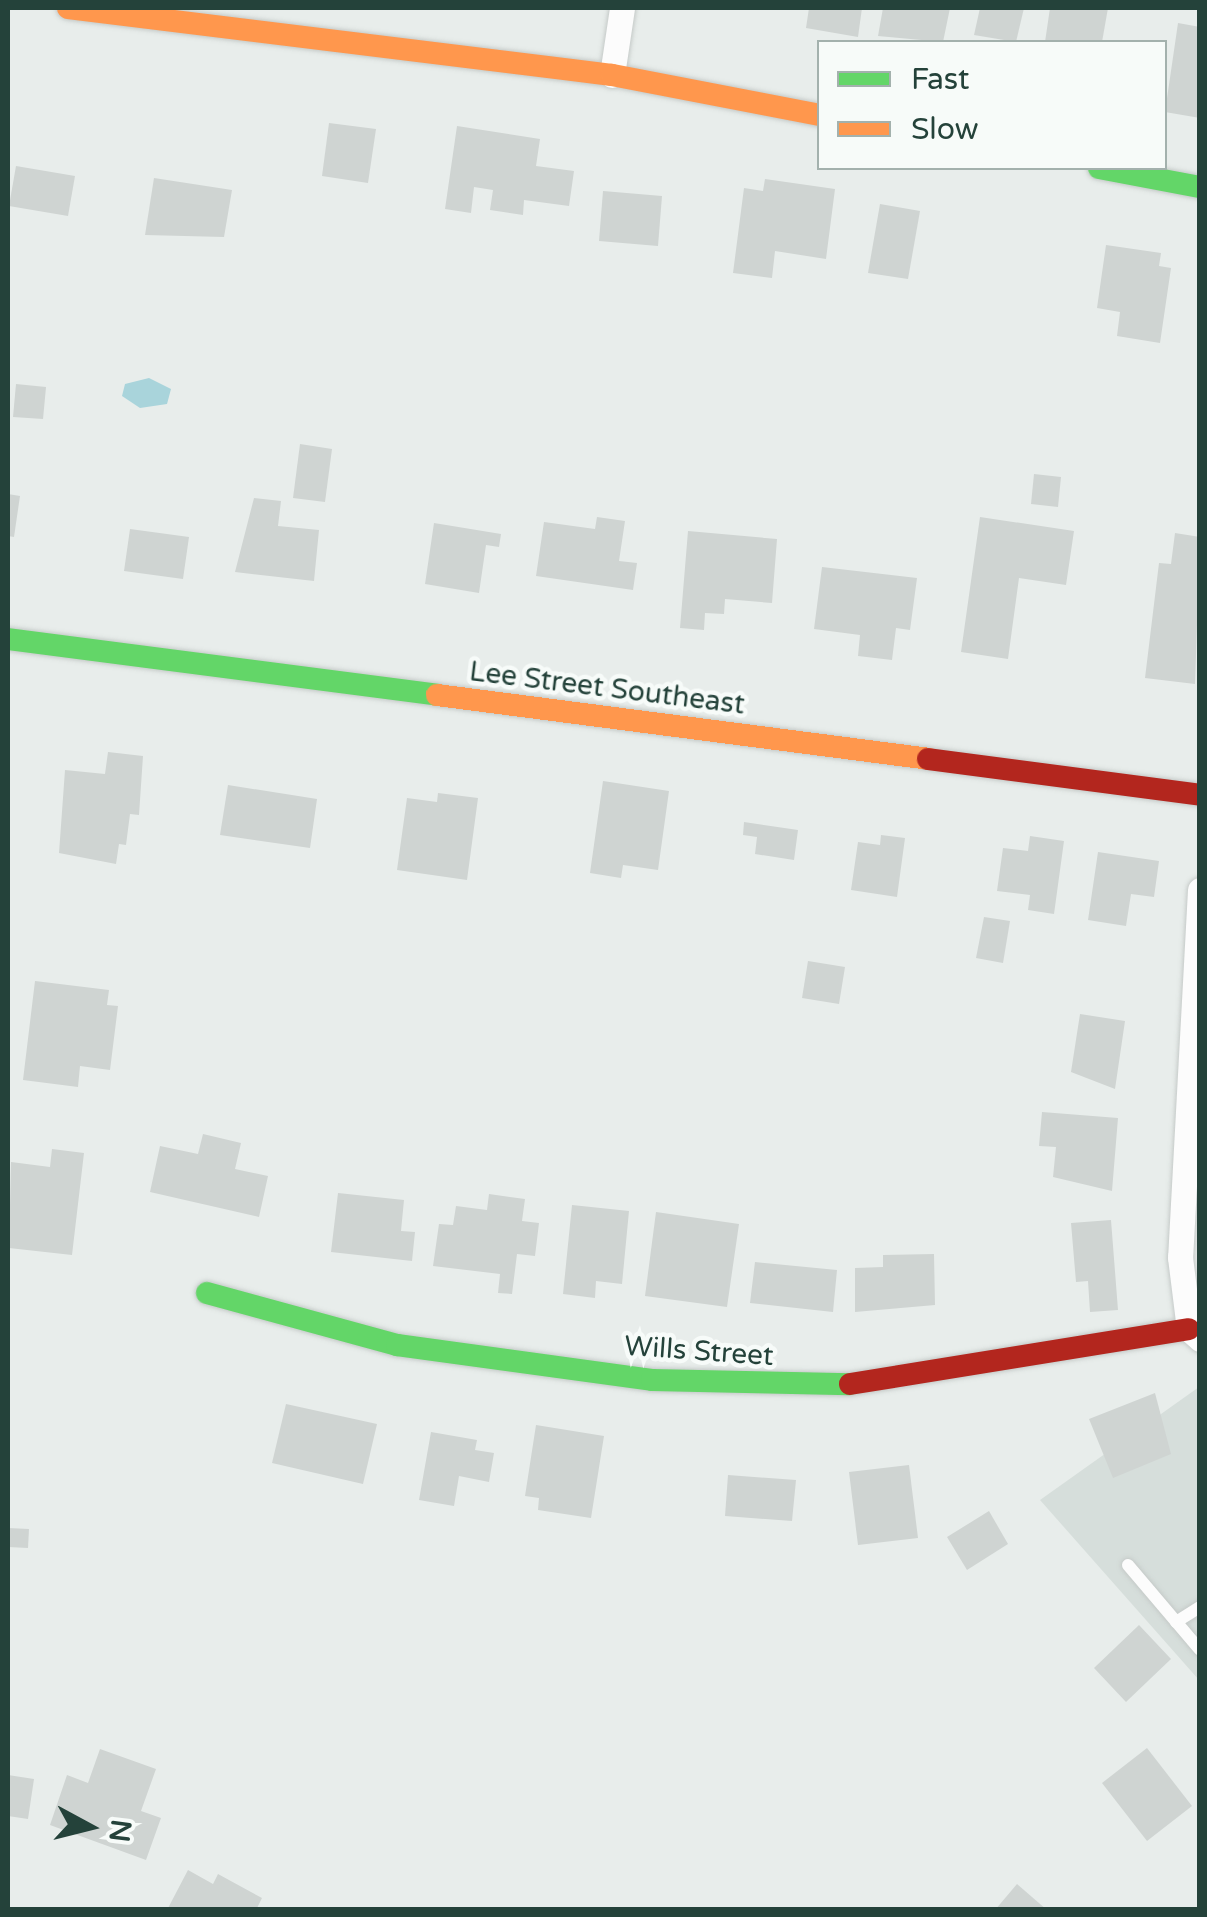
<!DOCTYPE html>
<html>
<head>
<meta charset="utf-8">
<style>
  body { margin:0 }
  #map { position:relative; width:1207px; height:1917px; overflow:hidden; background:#e8edeb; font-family:"Varela Round",sans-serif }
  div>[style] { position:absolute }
  .built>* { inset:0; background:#d6dedb }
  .water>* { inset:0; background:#a9d4db }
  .building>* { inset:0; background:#cfd4d2 }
  .roads { filter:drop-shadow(0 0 2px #c5cac8) drop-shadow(0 0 2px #c5cac8) }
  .lane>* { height:12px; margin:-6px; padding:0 6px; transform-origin:6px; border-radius:6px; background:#fcfcfc }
  .street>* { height:25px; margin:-12.5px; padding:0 12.5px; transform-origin:12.5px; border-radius:12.5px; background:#fcfcfc }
  .fast>* { height:22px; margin:-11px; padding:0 11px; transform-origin:11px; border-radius:11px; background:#63d668 }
  .slow>* { height:22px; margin:-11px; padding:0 11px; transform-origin:11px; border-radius:11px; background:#ff974d }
  .jam>* { height:22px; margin:-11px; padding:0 11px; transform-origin:11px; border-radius:11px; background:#b3261e }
  span { translate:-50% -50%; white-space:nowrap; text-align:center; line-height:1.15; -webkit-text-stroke:9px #f7fbf9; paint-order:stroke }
  .street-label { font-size:28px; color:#24423a }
  .frame { position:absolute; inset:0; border:10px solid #24423a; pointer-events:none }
  .legend { position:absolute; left:817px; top:40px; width:350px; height:130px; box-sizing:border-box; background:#f7fbf9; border:2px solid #a3b1ad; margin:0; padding:12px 18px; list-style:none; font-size:30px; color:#24423a }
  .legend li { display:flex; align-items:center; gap:20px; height:50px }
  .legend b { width:50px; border:2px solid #a3b1ad }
  .north { position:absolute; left:40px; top:1777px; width:100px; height:100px; -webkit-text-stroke:8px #f7fbf9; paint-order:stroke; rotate:97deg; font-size:28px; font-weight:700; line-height:40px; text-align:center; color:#24423a }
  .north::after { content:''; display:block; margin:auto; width:35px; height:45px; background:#24423a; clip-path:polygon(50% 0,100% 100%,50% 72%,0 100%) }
</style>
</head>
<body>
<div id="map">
  <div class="built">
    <div style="clip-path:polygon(1199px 1387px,1199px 1680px,1040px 1500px)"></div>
  </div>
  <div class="water">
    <div style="clip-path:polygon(149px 378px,171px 389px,167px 404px,140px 408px,122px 396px,125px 384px)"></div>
  </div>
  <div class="building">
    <div style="clip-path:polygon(809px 8px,862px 8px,858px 37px,806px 28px)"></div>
    <div style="clip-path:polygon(883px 8px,950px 8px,943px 42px,878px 36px)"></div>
    <div style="clip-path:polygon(980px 8px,1024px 8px,1016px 42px,974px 35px)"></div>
    <div style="clip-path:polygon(1050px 8px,1108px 8px,1102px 42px,1045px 42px)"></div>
    <div style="clip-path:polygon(1178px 23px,1200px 27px,1200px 118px,1165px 112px)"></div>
    <div style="clip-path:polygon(329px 123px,376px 129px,368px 183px,322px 176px)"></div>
    <div style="clip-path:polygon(457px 126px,540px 139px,536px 166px,574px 171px,569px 206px,524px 200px,523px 215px,490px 210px,493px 190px,474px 187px,471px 213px,445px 209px)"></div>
    <div style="clip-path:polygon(16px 166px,75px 176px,68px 216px,9px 206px)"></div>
    <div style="clip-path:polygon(154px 178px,232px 190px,224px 237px,145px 235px)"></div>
    <div style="clip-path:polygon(765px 179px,835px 189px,826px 259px,775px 251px,772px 278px,733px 273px,744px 188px,763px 191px)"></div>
    <div style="clip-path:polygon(603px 191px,662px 196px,658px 246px,599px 241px)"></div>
    <div style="clip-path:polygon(880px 204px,920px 211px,908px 279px,868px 273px)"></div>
    <div style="clip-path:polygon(1106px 245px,1161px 253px,1159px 266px,1171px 268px,1160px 343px,1117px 336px,1120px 312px,1097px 308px)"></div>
    <div style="clip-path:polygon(16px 384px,46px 387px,43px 419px,13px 417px)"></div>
    <div style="clip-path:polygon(300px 444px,332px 449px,325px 502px,293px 498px)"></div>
    <div style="clip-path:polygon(1034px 474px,1061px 477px,1058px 507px,1031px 504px)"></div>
    <div style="clip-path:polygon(8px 494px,20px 496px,14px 537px,8px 536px)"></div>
    <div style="clip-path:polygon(254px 498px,281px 501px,278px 526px,319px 530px,314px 581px,235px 572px)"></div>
    <div style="clip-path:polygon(597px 517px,625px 521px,619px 561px,637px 563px,633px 590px,536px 576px,544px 522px,595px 529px)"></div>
    <div style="clip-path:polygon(980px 517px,1074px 531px,1066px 585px,1019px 578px,1008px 659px,961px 652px)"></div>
    <div style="clip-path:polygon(434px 523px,501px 534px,499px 547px,486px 545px,479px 593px,425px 584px)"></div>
    <div style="clip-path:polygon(130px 529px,189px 537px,183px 579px,124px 571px)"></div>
    <div style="clip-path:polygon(688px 531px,777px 539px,772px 603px,725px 599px,724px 614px,705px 613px,704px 630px,680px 628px)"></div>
    <div style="clip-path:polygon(1175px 533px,1200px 537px,1195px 684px,1145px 678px,1159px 563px,1171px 564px)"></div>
    <div style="clip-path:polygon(822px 567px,917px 578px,910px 630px,896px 628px,892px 660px,858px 656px,860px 635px,814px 629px)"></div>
    <div style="clip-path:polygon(108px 752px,143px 756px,139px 815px,130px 814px,126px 845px,119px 844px,116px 864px,59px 853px,65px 770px,105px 774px)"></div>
    <div style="clip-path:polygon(603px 781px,669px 791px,658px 870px,623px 865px,621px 878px,590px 873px)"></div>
    <div style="clip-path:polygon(228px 785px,317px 799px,310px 848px,220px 835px)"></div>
    <div style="clip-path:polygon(438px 793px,478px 798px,467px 880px,397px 870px,407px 798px,437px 802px)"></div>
    <div style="clip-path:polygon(744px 822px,798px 830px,794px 860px,755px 854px,757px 837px,743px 835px)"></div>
    <div style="clip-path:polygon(881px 835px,905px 838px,897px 897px,851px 890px,858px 842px,880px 845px)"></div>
    <div style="clip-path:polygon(1030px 836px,1064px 841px,1054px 914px,1028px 910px,1030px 895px,997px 891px,1003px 848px,1028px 851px)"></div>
    <div style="clip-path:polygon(1098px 852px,1159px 861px,1154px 897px,1131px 894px,1126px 926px,1088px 920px)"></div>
    <div style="clip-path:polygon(984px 917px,1010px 921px,1003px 963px,976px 958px)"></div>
    <div style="clip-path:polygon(808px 961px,845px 967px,839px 1004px,802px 998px)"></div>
    <div style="clip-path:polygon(35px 981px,109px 990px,107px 1005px,118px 1006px,110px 1070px,80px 1066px,78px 1087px,23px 1080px)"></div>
    <div style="clip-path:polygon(1080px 1014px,1125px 1021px,1115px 1089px,1071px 1072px)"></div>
    <div style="clip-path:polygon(1042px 1112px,1118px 1118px,1112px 1191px,1053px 1177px,1056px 1147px,1039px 1146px)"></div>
    <div style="clip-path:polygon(203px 1134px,241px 1143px,235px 1169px,268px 1176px,259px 1217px,150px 1192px,160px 1146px,198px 1154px)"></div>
    <div style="clip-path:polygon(52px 1149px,84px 1153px,72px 1255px,9px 1248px,11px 1162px,50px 1167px)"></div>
    <div style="clip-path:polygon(338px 1193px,404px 1200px,401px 1231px,415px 1232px,412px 1261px,331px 1252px)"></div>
    <div style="clip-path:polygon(489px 1194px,525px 1199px,522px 1221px,539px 1223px,535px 1256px,517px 1254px,512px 1294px,498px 1293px,500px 1274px,433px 1266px,439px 1224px,453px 1225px,456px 1206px,487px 1210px)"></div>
    <div style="clip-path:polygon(572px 1205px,629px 1211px,622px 1284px,596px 1281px,595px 1298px,563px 1294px)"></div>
    <div style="clip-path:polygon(656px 1212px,739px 1224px,727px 1307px,645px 1296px)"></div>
    <div style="clip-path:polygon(1111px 1220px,1118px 1310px,1090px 1312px,1088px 1281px,1076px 1282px,1071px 1223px)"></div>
    <div style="clip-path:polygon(934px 1254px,935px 1305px,855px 1312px,855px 1268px,883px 1267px,883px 1255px)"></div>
    <div style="clip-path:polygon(755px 1262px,837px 1270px,833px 1312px,750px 1303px)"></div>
    <div style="clip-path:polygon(1155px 1393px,1171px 1454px,1113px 1478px,1089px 1419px)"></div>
    <div style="clip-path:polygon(286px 1404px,377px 1424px,363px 1484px,272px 1463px)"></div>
    <div style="clip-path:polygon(536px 1425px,604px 1436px,591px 1518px,538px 1510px,539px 1498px,525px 1496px)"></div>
    <div style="clip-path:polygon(431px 1432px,477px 1440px,475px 1450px,494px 1453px,489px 1482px,459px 1476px,454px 1506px,419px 1500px)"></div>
    <div style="clip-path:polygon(909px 1465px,918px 1538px,858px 1545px,849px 1472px)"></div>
    <div style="clip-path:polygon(728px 1475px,796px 1480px,792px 1521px,725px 1516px)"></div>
    <div style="clip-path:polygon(989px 1511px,1008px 1544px,967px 1570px,947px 1537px)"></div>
    <div style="clip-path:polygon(8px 1528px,29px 1529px,28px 1548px,8px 1547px)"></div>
    <div style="clip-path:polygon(1139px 1625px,1171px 1659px,1126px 1702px,1094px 1668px)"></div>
    <div style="clip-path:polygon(1147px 1748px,1192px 1806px,1147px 1841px,1102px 1783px)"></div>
    <div style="clip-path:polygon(100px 1749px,156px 1769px,141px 1811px,161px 1818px,146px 1860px,50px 1825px,67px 1775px,88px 1783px)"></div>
    <div style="clip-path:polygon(8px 1775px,34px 1779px,28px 1819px,8px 1816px)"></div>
    <div style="clip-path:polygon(188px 1870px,213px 1884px,218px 1874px,262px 1898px,256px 1910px,167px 1910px)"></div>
    <div style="clip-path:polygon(1017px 1884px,1047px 1910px,995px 1910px)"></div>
  </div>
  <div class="roads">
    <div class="lane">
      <div style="left:1128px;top:1565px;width:111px;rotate:49.7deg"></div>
      <div style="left:1176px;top:1622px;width:28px;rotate:-32deg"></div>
    </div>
    <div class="street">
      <div style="left:612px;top:75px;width:68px;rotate:-81.5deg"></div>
      <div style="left:1200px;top:890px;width:368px;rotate:93.1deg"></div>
      <div style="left:1180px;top:1257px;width:73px;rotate:82.9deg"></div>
      <div style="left:1189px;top:1329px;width:15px;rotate:42deg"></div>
    </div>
    <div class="fast">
      <div style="left:1099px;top:168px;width:103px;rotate:10.7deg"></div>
      <div style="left:8px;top:639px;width:433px;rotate:7.4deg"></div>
      <div style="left:207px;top:1293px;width:197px;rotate:15.3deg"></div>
      <div style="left:397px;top:1345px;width:257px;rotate:7.8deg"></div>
      <div style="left:652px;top:1380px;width:198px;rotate:1.2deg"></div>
    </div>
    <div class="slow">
      <div style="left:68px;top:8px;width:548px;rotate:7.02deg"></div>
      <div style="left:612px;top:75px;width:212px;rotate:10.9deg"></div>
      <div style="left:437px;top:695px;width:495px;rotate:7.4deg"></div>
    </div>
    <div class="jam">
      <div style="left:928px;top:759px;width:274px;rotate:7.5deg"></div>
      <div style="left:850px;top:1384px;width:343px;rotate:-9.2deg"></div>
    </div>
  </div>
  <div class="street-label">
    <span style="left:607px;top:688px;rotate:7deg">Lee Street Southeast</span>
    <span style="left:699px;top:1351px;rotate:4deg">Wills Street</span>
  </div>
  <div class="frame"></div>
  <ul class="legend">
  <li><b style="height:12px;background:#63d668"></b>Fast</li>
  <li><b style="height:12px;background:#ff974d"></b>Slow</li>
  </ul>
  <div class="north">N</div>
</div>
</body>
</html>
